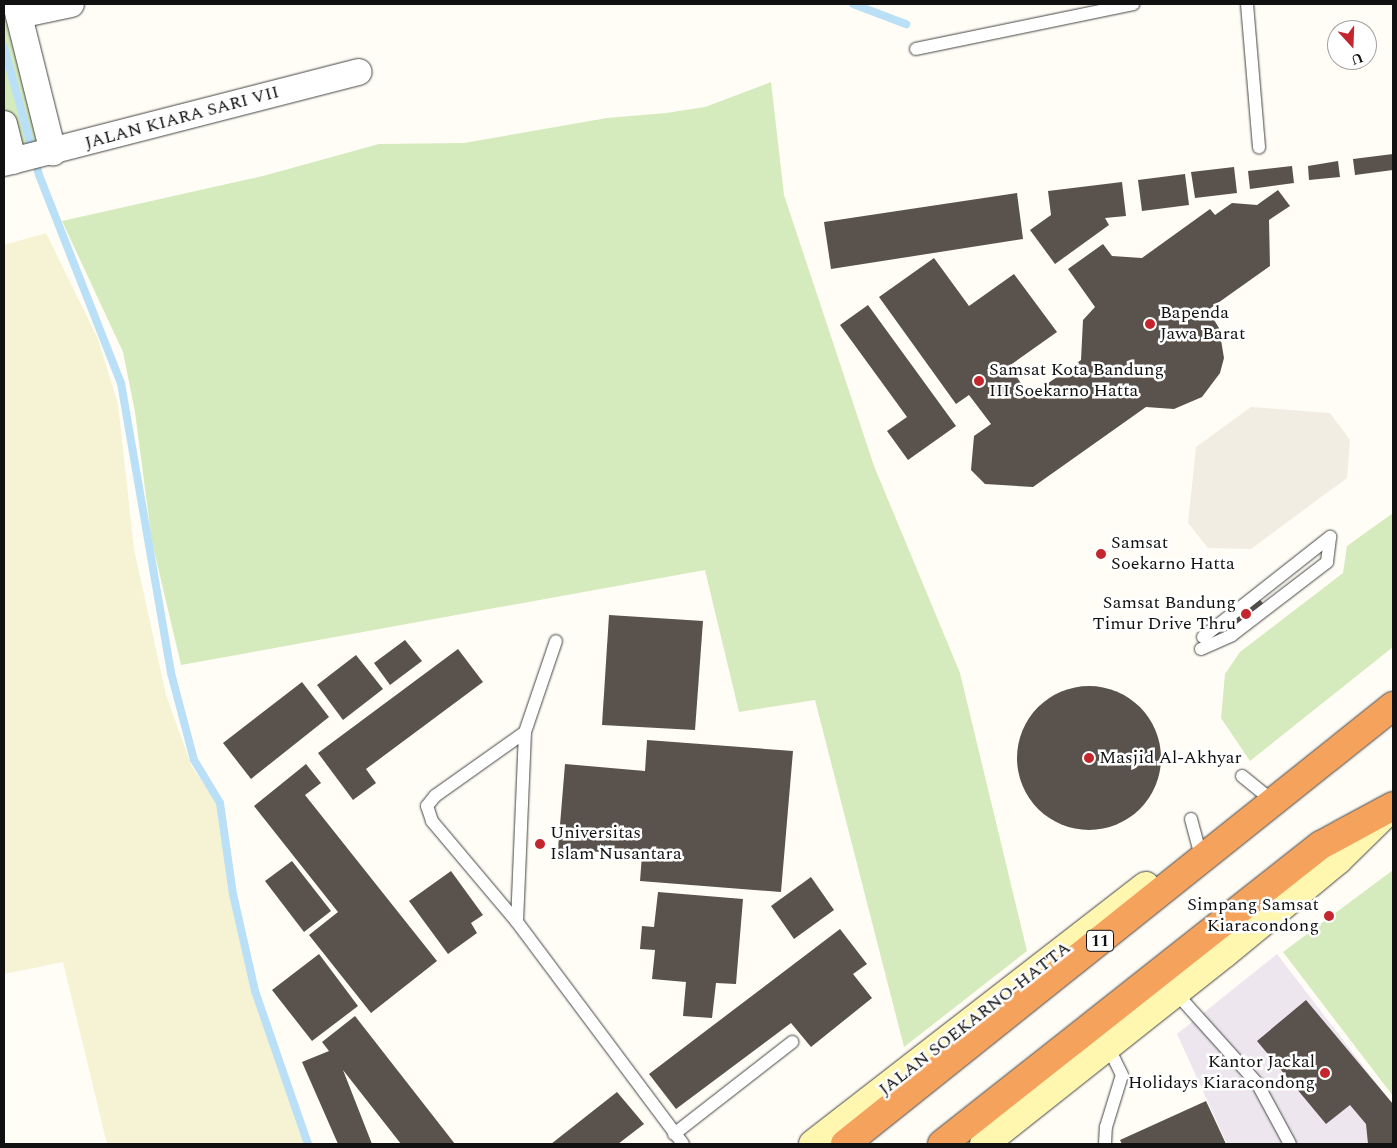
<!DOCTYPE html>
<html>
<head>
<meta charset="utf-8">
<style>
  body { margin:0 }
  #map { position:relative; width:1397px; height:1148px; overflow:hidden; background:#fffdf5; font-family:Spectral,serif }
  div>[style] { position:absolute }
  .industrial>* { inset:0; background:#eee6ef }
  .farmland>* { inset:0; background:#f6f3d4 }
  .green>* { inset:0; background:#d5ebbd }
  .plaza>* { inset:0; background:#f1ede2 }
  .stream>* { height:8px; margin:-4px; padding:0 4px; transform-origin:4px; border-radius:4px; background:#b9e0f7 }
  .building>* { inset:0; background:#5a524d }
  .round { border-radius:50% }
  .roads { filter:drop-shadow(0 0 1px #444) drop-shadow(0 0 1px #444) }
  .lane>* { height:12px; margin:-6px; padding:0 6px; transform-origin:6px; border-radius:6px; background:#fff }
  .street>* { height:26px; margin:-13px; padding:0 13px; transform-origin:13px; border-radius:13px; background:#fff }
  .secondary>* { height:28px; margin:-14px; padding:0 14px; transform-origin:14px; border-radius:14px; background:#fff6b0 }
  .highway>* { height:28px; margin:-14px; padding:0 14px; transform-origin:14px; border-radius:14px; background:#f5a25d }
  .dots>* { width:14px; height:14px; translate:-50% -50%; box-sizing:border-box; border:2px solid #fff; border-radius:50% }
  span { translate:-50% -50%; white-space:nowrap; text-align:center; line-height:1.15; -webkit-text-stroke:5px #fff; paint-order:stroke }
  .shield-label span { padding:1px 4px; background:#fff; border:1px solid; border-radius:4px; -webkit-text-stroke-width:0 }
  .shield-label { font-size:16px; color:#111; font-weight:700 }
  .street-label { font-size:18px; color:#111 }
  .poi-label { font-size:18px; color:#111 }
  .left { translate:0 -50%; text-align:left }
  .right { translate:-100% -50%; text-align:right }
  .frame { position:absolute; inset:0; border:5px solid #111; pointer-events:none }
  .north { position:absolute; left:1327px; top:20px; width:50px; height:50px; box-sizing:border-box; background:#fff; border:1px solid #a0a0a0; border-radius:50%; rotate:160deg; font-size:14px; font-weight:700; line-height:20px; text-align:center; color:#111 }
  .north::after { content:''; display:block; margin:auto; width:18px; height:22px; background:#c4262e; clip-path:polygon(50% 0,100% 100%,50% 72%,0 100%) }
</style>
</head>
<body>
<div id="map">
  <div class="industrial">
    <div style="clip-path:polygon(1277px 954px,1393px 1105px,1393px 1144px,1227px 1144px,1177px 1034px)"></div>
  </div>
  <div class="farmland">
    <div style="clip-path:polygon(46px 233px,98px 339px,118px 404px,134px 549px,166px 695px,192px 767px,220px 806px,230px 882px,266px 1029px,309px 1144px,107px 1144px,63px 962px,4px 974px,4px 245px)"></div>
  </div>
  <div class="green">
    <div style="clip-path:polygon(4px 4px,49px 140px,9px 146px,4px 125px)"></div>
    <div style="clip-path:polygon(771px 82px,784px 195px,874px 466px,960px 673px,1027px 951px,904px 1047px,815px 700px,739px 712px,705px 570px,181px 665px,152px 542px,135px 412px,123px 352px,62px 221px,263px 176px,379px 144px,464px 143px,607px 118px,666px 113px,705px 107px)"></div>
    <div style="clip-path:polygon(1393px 513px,1393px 647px,1250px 761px,1221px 718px,1225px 674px,1240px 652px,1343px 573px,1347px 546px)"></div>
    <div style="clip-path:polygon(1393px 870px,1392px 958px,1393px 1096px,1283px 952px)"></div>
  </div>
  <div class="plaza">
    <div style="clip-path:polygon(1251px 407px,1330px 413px,1350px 440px,1347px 478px,1251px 549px,1208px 548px,1188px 523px,1196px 447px)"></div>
  </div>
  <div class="stream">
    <div style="left:853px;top:4px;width:57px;rotate:20.7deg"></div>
    <div style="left:4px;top:47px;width:133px;rotate:74.7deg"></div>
    <div style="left:39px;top:175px;width:224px;rotate:68.5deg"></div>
    <div style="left:121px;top:383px;width:294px;rotate:80.2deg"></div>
    <div style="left:171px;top:673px;width:90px;rotate:75.2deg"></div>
    <div style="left:194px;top:760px;width:50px;rotate:58.8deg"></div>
    <div style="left:220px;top:803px;width:92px;rotate:81.9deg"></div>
    <div style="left:233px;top:894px;width:99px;rotate:77.2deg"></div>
    <div style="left:255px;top:991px;width:162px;rotate:70.9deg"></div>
  </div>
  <div class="building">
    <div style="clip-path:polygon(1393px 154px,1393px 170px,1355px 175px,1353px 159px)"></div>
    <div style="clip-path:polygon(1338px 161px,1340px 177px,1309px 180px,1308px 166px)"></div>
    <div style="clip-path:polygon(1292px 166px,1294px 183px,1250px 189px,1248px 171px)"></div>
    <div style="clip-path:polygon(1234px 167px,1237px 193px,1195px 198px,1191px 172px)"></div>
    <div style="clip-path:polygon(1185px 174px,1189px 205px,1142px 211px,1138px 180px)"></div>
    <div style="clip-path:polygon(1122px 182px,1126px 216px,1105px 218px,1109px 225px,1055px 264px,1030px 230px,1051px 215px,1048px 191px)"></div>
    <div style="clip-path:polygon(1278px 190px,1290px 206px,1269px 220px,1270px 266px,1208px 310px,1219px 328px,1224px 358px,1220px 373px,1202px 397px,1174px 409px,1146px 407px,1033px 487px,985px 484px,971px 470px,974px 436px,991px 424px,969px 395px,956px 404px,879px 297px,934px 258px,969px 306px,1014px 274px,1057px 332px,1009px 366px,1030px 396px,1081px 360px,1083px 320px,1095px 307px,1068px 269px,1103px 244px,1112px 256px,1142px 258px,1210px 209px,1215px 215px,1232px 203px,1257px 205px)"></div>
    <div style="clip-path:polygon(1017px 193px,1023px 239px,831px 269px,824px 222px)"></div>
    <div style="clip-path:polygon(868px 305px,956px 426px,908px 460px,887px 431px,907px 417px,840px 325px)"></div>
    <div style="clip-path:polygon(1258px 597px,1265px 606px,1233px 631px,1226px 623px)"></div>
    <div style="clip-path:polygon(609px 615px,703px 621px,695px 730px,602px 725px)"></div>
    <div style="clip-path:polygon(405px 640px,422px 661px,390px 685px,374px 663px)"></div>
    <div style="clip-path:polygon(458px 649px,483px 682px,366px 769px,376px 783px,353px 800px,318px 753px)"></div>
    <div style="clip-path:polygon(356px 655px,383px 689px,343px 720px,317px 685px)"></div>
    <div style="clip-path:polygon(302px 682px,329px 717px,251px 779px,223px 743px)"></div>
    <div class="round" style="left:1017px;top:686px;width:144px;height:144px"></div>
    <div style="clip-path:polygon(647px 740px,793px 751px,781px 892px,640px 881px,642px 855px,558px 849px,565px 764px,645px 771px)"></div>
    <div style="clip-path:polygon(306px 764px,321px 783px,305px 795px,437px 961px,371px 1013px,309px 935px,338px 912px,254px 806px)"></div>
    <div style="clip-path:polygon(292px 861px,331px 911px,304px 932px,265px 881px)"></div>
    <div style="clip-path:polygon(451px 871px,483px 915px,471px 923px,477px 933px,448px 954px,409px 901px)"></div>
    <div style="clip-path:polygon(811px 877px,834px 910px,794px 939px,771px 906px)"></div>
    <div style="clip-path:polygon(658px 892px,743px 899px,736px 984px,716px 983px,712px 1018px,683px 1016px,686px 982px,652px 979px,655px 950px,640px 949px,642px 926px,654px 927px)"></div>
    <div style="clip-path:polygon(840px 929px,867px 964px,853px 974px,872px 998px,811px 1047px,791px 1023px,676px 1109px,649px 1074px)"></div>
    <div style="clip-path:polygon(319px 954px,358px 1006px,312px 1041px,272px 990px)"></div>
    <div style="clip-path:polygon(1306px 1000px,1393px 1104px,1393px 1144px,1368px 1144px,1366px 1124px,1350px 1105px,1326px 1124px,1257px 1041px)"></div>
    <div style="clip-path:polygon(355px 1016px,455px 1144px,401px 1144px,343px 1070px,372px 1144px,338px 1144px,302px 1062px,329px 1051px,322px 1042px)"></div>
    <div style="clip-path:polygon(617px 1092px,644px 1124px,618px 1144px,551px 1144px)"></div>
    <div style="clip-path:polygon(1206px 1101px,1226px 1144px,1122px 1144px,1120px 1140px)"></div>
  </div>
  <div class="roads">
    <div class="lane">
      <div style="left:1247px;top:4px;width:144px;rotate:85.2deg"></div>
      <div style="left:916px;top:49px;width:222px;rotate:-11.7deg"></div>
      <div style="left:1203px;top:637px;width:162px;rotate:-38.2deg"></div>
      <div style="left:1201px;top:649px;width:34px;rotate:-24deg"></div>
      <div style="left:1232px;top:635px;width:120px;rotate:-37.5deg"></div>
      <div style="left:1327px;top:562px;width:25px;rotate:-83deg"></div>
      <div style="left:525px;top:732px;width:96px;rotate:-71.2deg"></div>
      <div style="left:1242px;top:776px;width:27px;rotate:39deg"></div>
      <div style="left:1191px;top:819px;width:28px;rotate:75deg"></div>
      <div style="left:517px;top:922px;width:132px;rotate:-130.1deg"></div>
      <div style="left:432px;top:821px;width:16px;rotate:-108deg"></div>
      <div style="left:427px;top:806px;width:13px;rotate:-51deg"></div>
      <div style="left:435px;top:796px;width:110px;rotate:-35.4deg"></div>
      <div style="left:525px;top:732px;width:190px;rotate:92.4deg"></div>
      <div style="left:517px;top:922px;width:277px;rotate:53.2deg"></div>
      <div style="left:1176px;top:993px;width:121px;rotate:48deg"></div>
      <div style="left:1257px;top:1083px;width:69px;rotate:61.6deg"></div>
      <div style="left:674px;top:1134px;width:150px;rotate:-37.9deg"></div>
      <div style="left:1105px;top:1144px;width:17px;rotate:-87deg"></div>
      <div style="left:1106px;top:1127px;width:54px;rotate:-72.9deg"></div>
      <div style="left:1122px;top:1075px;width:30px;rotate:-116deg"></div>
    </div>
    <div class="street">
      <div style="left:16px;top:4px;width:153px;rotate:76deg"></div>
      <div style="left:19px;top:15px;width:53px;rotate:-11.9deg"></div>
      <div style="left:4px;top:124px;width:38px;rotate:76deg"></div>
      <div style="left:4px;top:163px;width:366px;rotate:-14.4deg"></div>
    </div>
    <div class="secondary">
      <div style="left:813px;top:1144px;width:421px;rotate:-37.8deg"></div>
      <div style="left:984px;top:1144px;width:306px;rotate:-38.4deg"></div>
      <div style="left:1224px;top:954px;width:148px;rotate:-39.5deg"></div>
      <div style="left:1338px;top:860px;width:64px;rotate:-44.4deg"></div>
    </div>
    <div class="highway">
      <div style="left:845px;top:1144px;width:702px;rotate:-38.63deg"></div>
      <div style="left:942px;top:1144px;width:483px;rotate:-38.3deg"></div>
      <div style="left:1321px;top:845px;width:82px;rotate:-28.4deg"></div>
    </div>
  </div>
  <div class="dots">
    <div style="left:1150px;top:324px;background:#c4262e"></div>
    <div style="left:979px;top:381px;background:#c4262e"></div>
    <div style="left:1101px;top:554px;background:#c4262e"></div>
    <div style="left:1246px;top:614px;background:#c4262e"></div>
    <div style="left:1089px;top:758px;background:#c4262e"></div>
    <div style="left:540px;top:844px;background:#c4262e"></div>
    <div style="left:1329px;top:916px;background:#c4262e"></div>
    <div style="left:1325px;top:1073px;background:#c4262e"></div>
  </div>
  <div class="shield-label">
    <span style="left:1100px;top:941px">11</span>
  </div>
  <div class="street-label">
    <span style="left:182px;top:118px;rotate:-15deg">JALAN KIARA SARI VII</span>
    <span style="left:975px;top:1019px;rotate:-38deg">JALAN SOEKARNO-HATTA</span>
  </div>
  <div class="poi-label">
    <span class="left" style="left:1160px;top:324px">Bapenda<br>Jawa Barat</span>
    <span class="left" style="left:989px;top:381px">Samsat Kota Bandung<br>III Soekarno Hatta</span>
    <span class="left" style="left:1111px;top:554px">Samsat<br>Soekarno Hatta</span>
    <span class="right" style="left:1236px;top:614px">Samsat Bandung<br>Timur Drive Thru</span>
    <span class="left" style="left:1099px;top:758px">Masjid Al-Akhyar</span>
    <span class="left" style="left:550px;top:844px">Universitas<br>Islam Nusantara</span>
    <span class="right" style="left:1319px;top:916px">Simpang Samsat<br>Kiaracondong</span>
    <span class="right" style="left:1315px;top:1073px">Kantor Jackal<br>Holidays Kiaracondong</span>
  </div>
  <div class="frame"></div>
  <div class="north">U</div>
</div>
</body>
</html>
